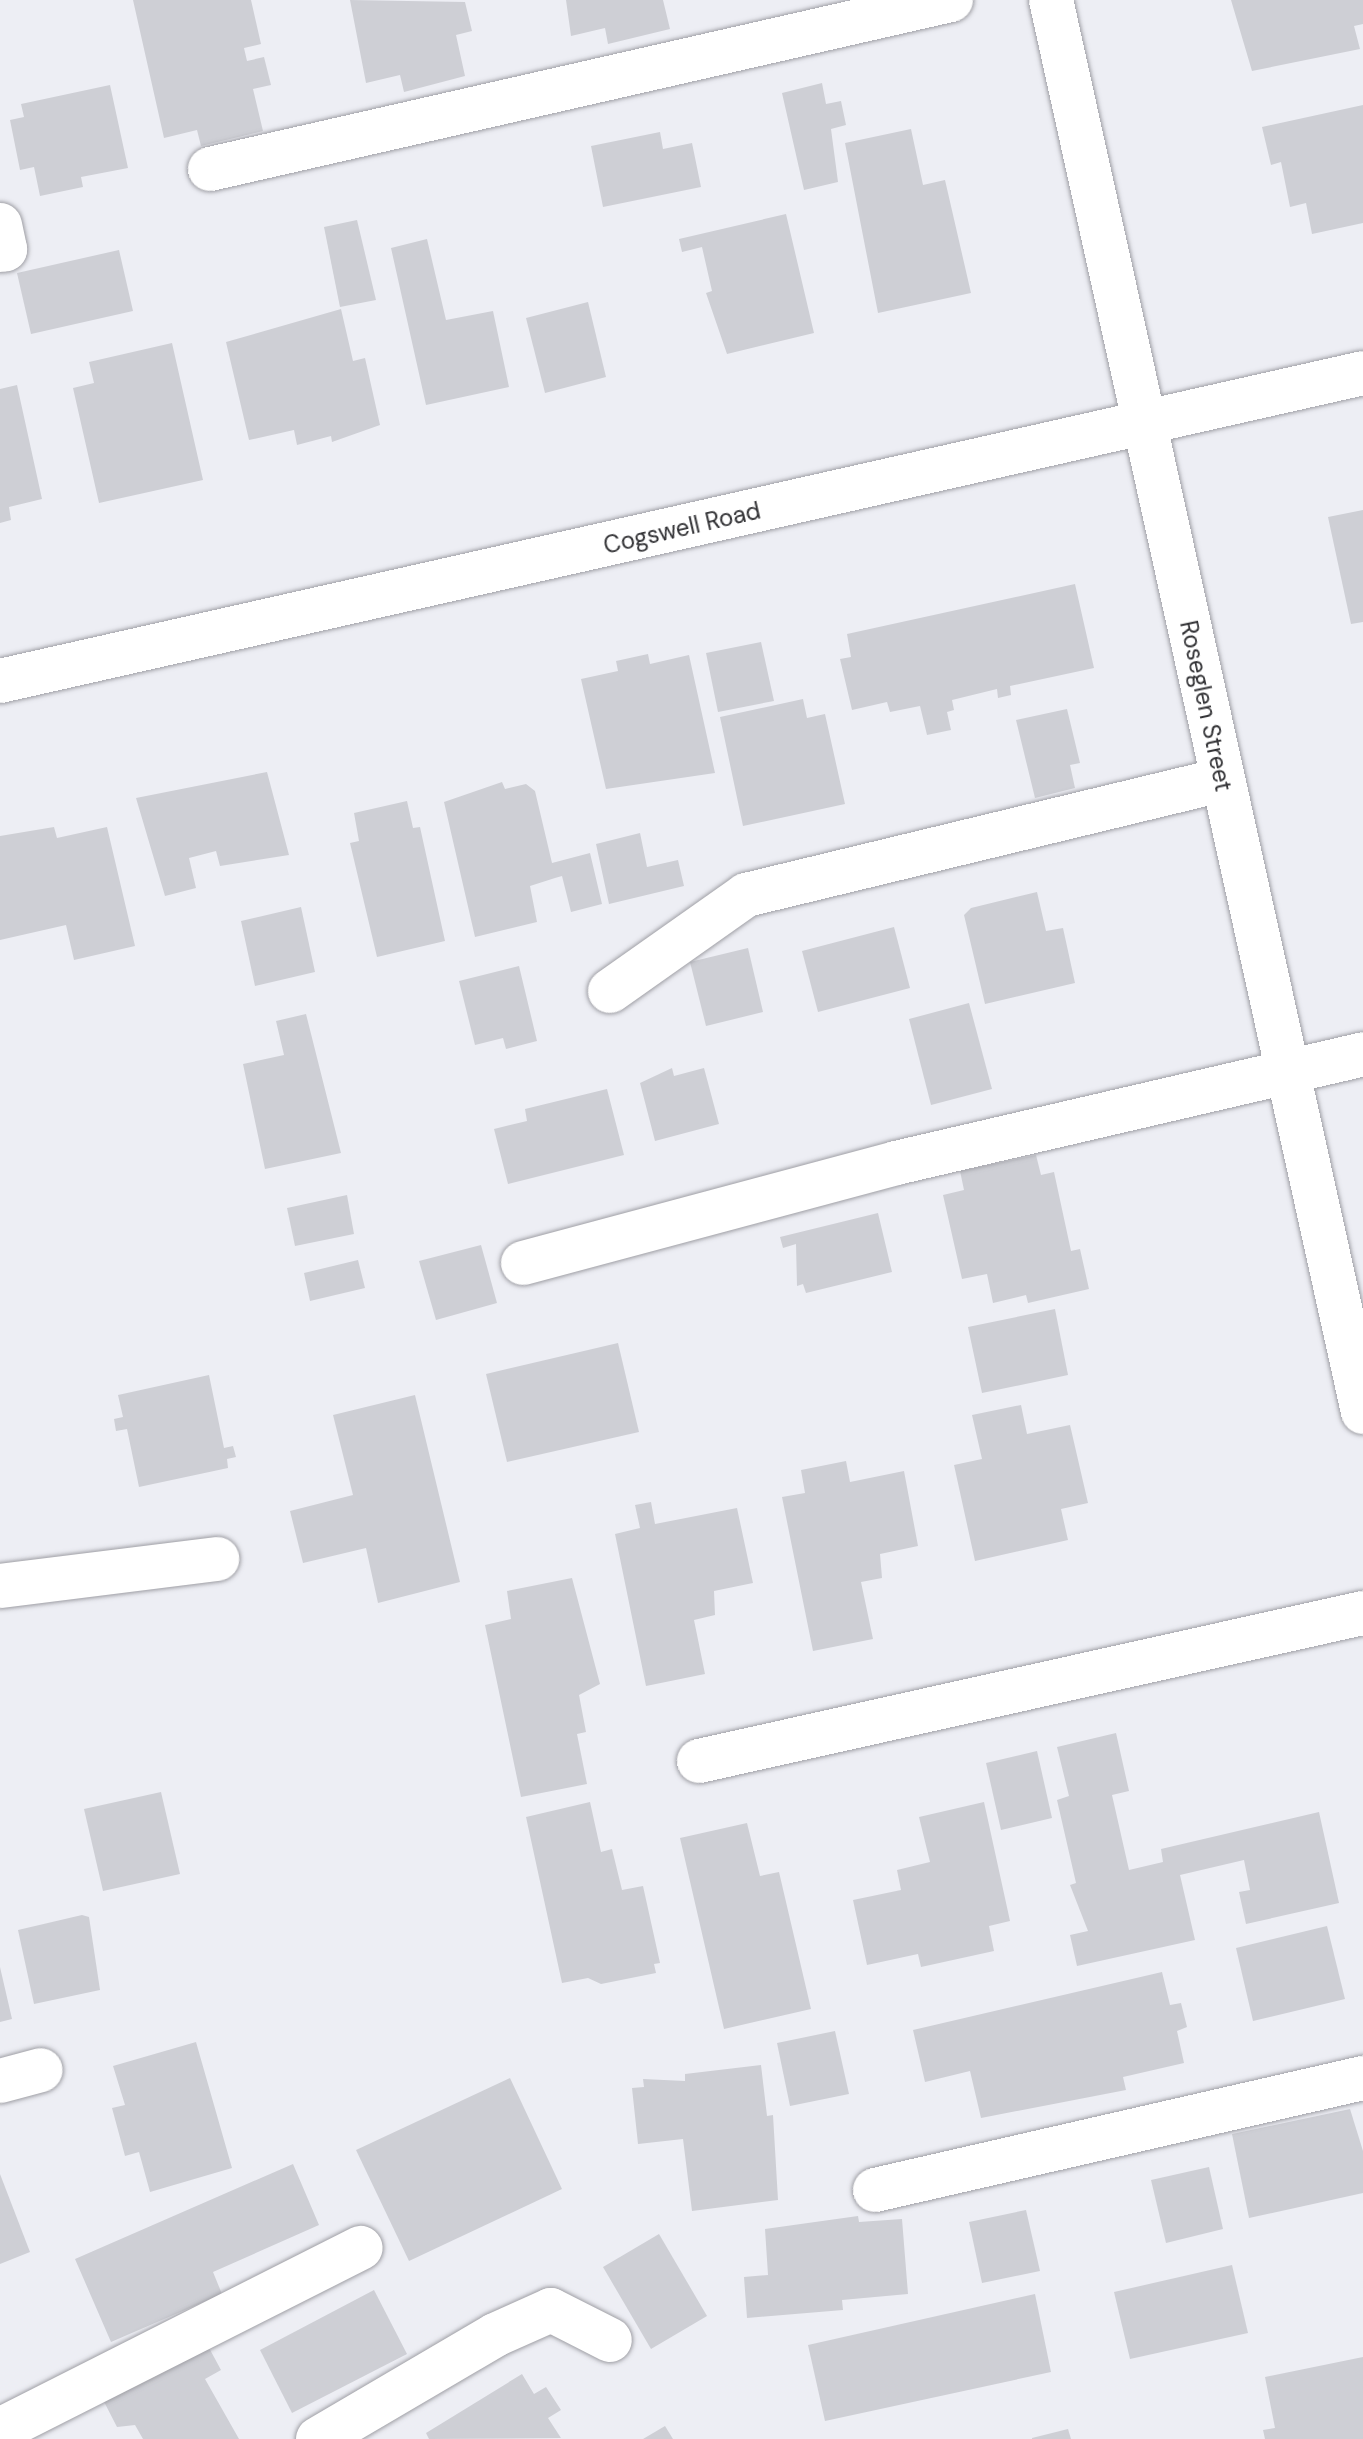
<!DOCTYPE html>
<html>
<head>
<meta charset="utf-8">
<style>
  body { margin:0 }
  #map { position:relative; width:1363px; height:2439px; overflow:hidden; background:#edeef4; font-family:"DM Sans",sans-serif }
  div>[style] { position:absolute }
  .building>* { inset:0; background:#cecfd5 }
  .roads { filter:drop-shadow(0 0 2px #9f9fa5) drop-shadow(0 0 2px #9f9fa5) }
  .minor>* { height:44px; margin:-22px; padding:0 22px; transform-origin:22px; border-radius:22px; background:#fff }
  span { translate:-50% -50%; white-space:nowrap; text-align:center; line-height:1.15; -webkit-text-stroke:7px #fff; paint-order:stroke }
  .street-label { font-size:24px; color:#313134 }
</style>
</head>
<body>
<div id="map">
  <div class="building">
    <div style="clip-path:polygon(133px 0,251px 0,261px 44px,244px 48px,247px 61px,264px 57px,271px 85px,253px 89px,263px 131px,201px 146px,197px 130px,164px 138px)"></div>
    <div style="clip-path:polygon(350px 0,465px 2px,472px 31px,456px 35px,465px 76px,404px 92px,400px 75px,366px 83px)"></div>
    <div style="clip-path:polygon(566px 0,663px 0,670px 29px,608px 44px,605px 28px,571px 36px)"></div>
    <div style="clip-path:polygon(1231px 0,1363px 0,1363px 24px,1354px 26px,1360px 49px,1252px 71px)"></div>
    <div style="clip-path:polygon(822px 83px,826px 104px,841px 101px,846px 125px,831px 129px,838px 182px,804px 190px,782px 93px)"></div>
    <div style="clip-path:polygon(110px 85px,128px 168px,81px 177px,83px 187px,40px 196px,34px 167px,20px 170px,10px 120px,24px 117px,21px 104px)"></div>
    <div style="clip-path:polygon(1363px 105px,1363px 223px,1312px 234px,1306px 203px,1290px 207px,1281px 162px,1271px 165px,1262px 127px)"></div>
    <div style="clip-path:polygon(911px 129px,923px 185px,945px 180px,971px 293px,878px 313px,845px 143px)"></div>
    <div style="clip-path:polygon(660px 132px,663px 149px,692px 143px,701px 187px,603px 207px,591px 146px)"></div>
    <div style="clip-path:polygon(786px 214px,814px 333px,727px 354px,706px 293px,712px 291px,702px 247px,682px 252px,679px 239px)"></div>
    <div style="clip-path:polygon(357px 220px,376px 300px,340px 307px,324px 227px)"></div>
    <div style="clip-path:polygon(427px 239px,446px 320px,493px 311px,509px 387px,426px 405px,391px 248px)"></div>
    <div style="clip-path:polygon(119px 250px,133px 311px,31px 334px,17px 273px)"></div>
    <div style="clip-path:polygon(588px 302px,606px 377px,545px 393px,526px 318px)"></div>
    <div style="clip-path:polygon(341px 309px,353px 361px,365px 358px,380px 425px,332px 442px,331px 436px,297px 445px,294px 430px,249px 440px,226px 342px)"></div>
    <div style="clip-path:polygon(172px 343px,203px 480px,99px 503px,73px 388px,94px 383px,89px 362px)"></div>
    <div style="clip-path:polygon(17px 385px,42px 499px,9px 507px,11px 520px,0 523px,0 389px)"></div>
    <div style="clip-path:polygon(1363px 510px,1363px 622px,1351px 624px,1328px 517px)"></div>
    <div style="clip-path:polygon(1075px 584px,1094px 668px,1010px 686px,1011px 695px,998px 698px,997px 689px,952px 700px,954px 710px,947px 712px,951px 730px,927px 735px,920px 706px,890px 712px,887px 702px,852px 710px,840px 659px,851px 657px,847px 634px)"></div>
    <div style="clip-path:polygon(761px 642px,774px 701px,718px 712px,706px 653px)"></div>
    <div style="clip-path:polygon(648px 654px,650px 664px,689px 655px,715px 773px,606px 789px,581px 679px,618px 671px,616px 661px)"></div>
    <div style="clip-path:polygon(803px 699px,807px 718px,825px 714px,845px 804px,743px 826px,720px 717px)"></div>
    <div style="clip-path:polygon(1067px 709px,1080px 763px,1070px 765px,1075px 788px,1035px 798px,1016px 720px)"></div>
    <div style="clip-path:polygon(267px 772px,289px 855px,220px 866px,216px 851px,189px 858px,196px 888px,165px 896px,136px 798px)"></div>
    <div style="clip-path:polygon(502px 782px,505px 789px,526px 784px,535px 791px,552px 863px,590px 853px,602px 904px,571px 912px,562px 876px,555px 878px,530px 886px,537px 922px,475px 937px,444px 802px)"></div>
    <div style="clip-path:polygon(407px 801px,413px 828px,420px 827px,445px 941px,377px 957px,350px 843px,359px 841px,354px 813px)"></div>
    <div style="clip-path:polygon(54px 827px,57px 838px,107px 827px,135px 946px,74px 960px,66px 925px,0 940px,0 836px)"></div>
    <div style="clip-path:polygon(640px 833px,647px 867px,678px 860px,684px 886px,609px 904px,596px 844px)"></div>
    <div style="clip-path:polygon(1037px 892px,1046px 931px,1063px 928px,1075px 983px,985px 1004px,964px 915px,971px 908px)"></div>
    <div style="clip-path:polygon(301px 907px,315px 972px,255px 986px,241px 921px)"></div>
    <div style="clip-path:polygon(894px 927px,910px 988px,818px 1012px,802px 951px)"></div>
    <div style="clip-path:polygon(748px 948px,763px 1012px,706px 1026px,690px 962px)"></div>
    <div style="clip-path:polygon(519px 966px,537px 1041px,506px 1049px,503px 1038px,475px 1045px,459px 981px)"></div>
    <div style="clip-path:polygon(969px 1003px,992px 1089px,931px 1105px,909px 1019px)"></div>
    <div style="clip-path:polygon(306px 1014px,341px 1153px,265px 1169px,243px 1064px,284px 1055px,276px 1021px)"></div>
    <div style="clip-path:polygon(672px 1068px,674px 1076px,704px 1068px,719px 1124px,655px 1141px,640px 1083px)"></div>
    <div style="clip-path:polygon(607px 1089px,624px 1155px,508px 1184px,494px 1129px,527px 1121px,525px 1109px)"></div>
    <div style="clip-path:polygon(1036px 1155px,1041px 1175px,1054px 1172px,1071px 1251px,1080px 1249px,1089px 1289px,1028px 1303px,1026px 1295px,993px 1303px,987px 1274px,962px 1279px,943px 1195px,964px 1190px,960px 1171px)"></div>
    <div style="clip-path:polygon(347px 1195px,354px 1234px,295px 1246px,287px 1208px)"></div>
    <div style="clip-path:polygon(878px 1213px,892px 1272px,806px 1293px,803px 1284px,797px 1286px,796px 1244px,783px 1248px,780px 1237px)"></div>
    <div style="clip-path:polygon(481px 1245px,497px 1303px,436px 1320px,419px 1261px)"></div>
    <div style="clip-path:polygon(358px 1260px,365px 1288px,310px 1301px,304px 1273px)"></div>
    <div style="clip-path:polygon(1055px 1309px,1068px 1375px,982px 1393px,968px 1327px)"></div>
    <div style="clip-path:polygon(618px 1343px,639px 1432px,507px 1462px,486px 1374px)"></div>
    <div style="clip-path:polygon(209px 1375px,224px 1448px,233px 1446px,236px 1457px,227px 1459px,228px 1468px,139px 1487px,127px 1429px,116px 1431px,114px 1419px,123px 1417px,118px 1395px)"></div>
    <div style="clip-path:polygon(415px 1395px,460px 1582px,378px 1603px,366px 1548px,303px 1563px,290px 1511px,353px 1495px,333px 1415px)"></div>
    <div style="clip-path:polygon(1021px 1405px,1027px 1434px,1070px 1425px,1088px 1503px,1061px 1509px,1068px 1540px,975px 1561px,954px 1465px,982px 1459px,972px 1415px)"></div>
    <div style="clip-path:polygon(846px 1461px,850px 1482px,904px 1471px,918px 1546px,880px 1554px,882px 1578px,861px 1582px,873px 1639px,813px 1651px,782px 1497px,805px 1493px,801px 1470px)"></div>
    <div style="clip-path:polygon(651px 1502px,655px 1524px,737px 1508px,753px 1583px,714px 1591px,715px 1615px,694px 1620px,705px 1674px,646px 1686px,615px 1534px,640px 1528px,635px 1505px)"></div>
    <div style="clip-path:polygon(572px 1578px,600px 1684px,579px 1695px,586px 1732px,577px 1734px,587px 1784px,521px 1797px,485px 1625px,511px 1619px,507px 1591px)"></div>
    <div style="clip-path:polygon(1116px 1733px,1129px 1791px,1112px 1795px,1129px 1870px,1163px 1862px,1161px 1849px,1319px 1812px,1339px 1903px,1246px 1924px,1239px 1892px,1250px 1890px,1244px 1860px,1180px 1875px,1195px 1940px,1077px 1966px,1070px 1935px,1088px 1931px,1070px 1885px,1076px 1883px,1057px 1800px,1069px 1796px,1057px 1747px)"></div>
    <div style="clip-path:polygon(1037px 1751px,1052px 1818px,1001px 1830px,986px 1763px)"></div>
    <div style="clip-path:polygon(161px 1792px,180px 1874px,103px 1891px,84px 1809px)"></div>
    <div style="clip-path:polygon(590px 1802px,601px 1852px,612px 1849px,622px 1890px,643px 1886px,660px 1963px,654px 1964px,656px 1973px,601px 1984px,588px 1978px,562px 1983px,526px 1817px)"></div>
    <div style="clip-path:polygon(984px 1802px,1010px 1921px,989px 1926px,994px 1951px,921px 1967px,918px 1954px,867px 1965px,853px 1900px,901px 1890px,897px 1870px,930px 1862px,919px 1817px)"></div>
    <div style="clip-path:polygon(747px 1823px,760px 1876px,779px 1872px,811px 2009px,724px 2029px,680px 1838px)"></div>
    <div style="clip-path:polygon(82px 1915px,89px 1917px,100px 1990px,34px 2004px,18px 1930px)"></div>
    <div style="clip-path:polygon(1327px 1926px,1345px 1999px,1253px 2021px,1236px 1948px)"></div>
    <div style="clip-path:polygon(0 1967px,12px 2019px,0 2022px)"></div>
    <div style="clip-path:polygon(1162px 1972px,1170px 2005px,1181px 2003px,1187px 2027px,1177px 2031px,1184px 2063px,1123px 2077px,1126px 2090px,981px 2118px,970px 2071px,925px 2082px,913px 2030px)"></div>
    <div style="clip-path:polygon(835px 2031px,849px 2094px,790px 2106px,777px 2043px)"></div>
    <div style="clip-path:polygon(196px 2042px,232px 2168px,150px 2192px,139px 2152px,125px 2156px,112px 2108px,125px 2105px,113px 2066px)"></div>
    <div style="clip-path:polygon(761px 2065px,767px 2116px,773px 2115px,778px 2200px,692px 2211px,683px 2139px,638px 2144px,632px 2088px,644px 2087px,643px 2079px,685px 2081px,685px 2074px)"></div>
    <div style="clip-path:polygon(510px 2078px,562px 2189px,409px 2261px,356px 2150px)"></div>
    <div style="clip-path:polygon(1350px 2109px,1363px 2151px,1363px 2193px,1249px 2218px,1232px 2134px)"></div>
    <div style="clip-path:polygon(293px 2164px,319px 2225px,213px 2272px,222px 2294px,111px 2342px,75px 2259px)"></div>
    <div style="clip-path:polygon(1209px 2167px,1223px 2229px,1166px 2243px,1151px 2180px)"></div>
    <div style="clip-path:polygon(0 2174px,30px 2252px,0 2264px)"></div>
    <div style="clip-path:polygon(1026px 2210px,1040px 2271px,982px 2283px,969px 2222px)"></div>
    <div style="clip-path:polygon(858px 2216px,859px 2222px,902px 2219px,908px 2294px,842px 2300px,843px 2310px,747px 2318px,744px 2277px,768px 2275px,765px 2229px)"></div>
    <div style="clip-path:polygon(659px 2234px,707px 2316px,651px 2349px,603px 2267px)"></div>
    <div style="clip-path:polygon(1232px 2265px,1248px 2333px,1130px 2359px,1114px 2292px)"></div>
    <div style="clip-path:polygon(374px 2290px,407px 2354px,292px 2413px,260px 2350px)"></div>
    <div style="clip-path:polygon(1035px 2294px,1051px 2372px,825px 2421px,808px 2345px)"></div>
    <div style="clip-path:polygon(201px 2333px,221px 2370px,205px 2379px,239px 2439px,143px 2439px,135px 2425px,117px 2427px,98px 2390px)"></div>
    <div style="clip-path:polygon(1363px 2357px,1363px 2439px,1265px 2439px,1263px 2430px,1275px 2428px,1265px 2377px)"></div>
    <div style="clip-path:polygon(522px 2374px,534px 2394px,546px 2387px,561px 2410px,548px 2418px,561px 2438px,429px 2439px,426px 2433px)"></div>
    <div style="clip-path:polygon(665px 2426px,673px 2439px,643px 2439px)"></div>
    <div style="clip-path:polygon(1068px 2429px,1071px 2439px,1032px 2439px,1032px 2438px)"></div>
  </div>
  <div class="roads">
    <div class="minor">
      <div style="left:1051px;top:0;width:1446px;rotate:77.54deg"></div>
      <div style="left:210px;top:169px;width:760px;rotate:-12.85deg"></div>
      <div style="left:0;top:225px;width:25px;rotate:78deg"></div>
      <div style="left:5px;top:249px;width:5px;rotate:169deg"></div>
      <div style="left:0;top:681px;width:1397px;rotate:-12.73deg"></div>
      <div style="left:610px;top:991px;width:166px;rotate:-35.2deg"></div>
      <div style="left:746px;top:895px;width:490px;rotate:-13.6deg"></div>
      <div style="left:523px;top:1263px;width:386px;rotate:-15deg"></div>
      <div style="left:896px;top:1163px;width:480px;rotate:-13.1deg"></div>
      <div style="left:0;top:1586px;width:219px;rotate:-7.1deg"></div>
      <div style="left:699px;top:1761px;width:680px;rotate:-12.57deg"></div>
      <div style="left:0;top:2081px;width:42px;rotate:-15deg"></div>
      <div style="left:875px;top:2190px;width:501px;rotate:-12.93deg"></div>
      <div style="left:0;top:2430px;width:404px;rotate:-26.8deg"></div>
      <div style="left:318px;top:2439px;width:205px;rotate:-30.4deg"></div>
      <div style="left:495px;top:2335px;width:61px;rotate:-24.1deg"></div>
      <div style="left:551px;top:2310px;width:66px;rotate:27deg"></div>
    </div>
  </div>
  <div class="street-label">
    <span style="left:682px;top:528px;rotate:-13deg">Cogswell Road</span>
    <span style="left:1206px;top:706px;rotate:78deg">Roseglen Street</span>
  </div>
</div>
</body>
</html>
